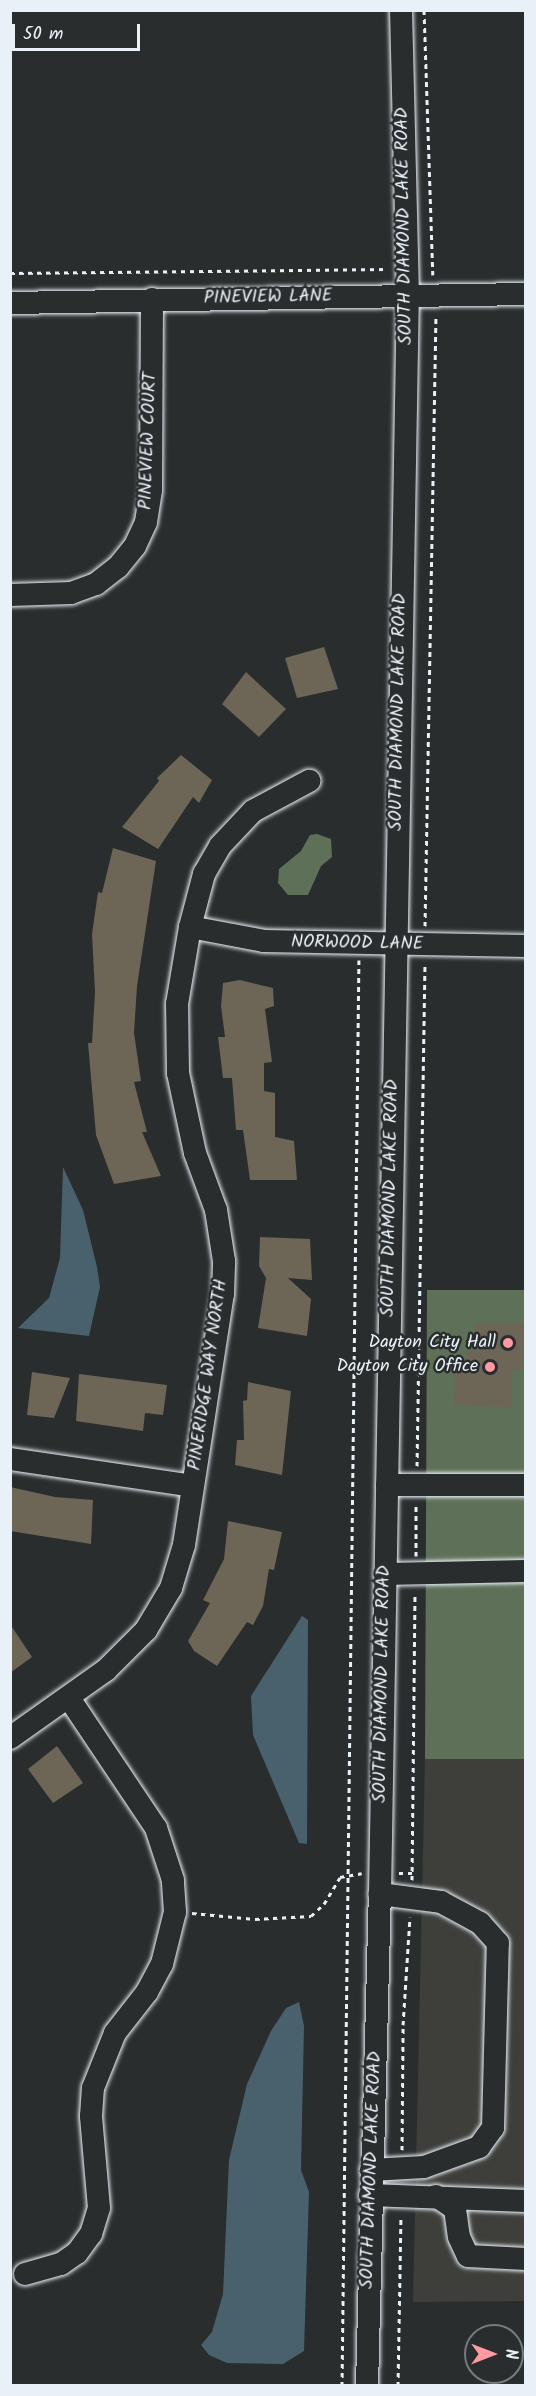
<!DOCTYPE html>
<html>
<head>
<meta charset="utf-8">
<style>
  body { margin:0 }
  #map { position:relative; width:536px; height:2396px; overflow:hidden; background:#2a2d2e; font-family:Kalam,sans-serif }
  div>[style] { position:absolute }
  .built>* { inset:0; background:#3e3e3a }
  .green>* { inset:0; background:#5f7058 }
  .water>* { inset:0; background:#49616d }
  .building>* { inset:0; background:#6d6555 }
  .path>* { height:3px; margin-top:-1.5px; transform-origin:0; background:repeating-linear-gradient(90deg,#e8f1f8 0 4.5px,transparent 0 9px) }
  .roads { filter:drop-shadow(0 0 2px #e8f1f8) drop-shadow(0 0 2px #e8f1f8) }
  .minor>* { height:22px; margin:-11px; padding:0 11px; transform-origin:11px; border-radius:11px; background:#2a2d2e }
  .dots>* { width:16px; height:16px; translate:-50% -50%; box-sizing:border-box; border:3px solid #2a2d2e; border-radius:50% }
  span { translate:-50% -50%; white-space:nowrap; text-align:center; line-height:1.15; -webkit-text-stroke:5px #2a2d2e; paint-order:stroke }
  .street-label { font-size:18px; color:#e8f1f8 }
  .poi-label { font-size:18px; color:#e8f1f8 }
  .right { translate:-100% -50%; text-align:right }
  .frame { position:absolute; inset:0; border:12px solid #e8f1f8; pointer-events:none }
  .north { position:absolute; left:464px; top:2324px; width:60px; height:60px; box-sizing:border-box; background:#2a2d2e; border:2px solid #767b7f; border-radius:50%; rotate:90deg; font-size:16px; font-weight:700; line-height:24px; text-align:center; color:#e8f1f8 }
  .north::after { content:''; display:block; margin:auto; width:21px; height:27px; background:#ff9aa2; clip-path:polygon(50% 0,100% 100%,50% 72%,0 100%) }
  .scale { position:absolute; left:12px; top:24px; width:128px; height:27px; box-sizing:border-box; border:3px solid #e8f1f8; border-top:0; padding-left:8px; font-size:18px; line-height:21px; white-space:nowrap; color:#e8f1f8; -webkit-text-stroke:4px #2a2d2e; paint-order:stroke }
</style>
</head>
<body>
<div id="map">
  <div class="built">
    <div style="clip-path:polygon(425px 1759px,525px 1759px,525px 2301px,413px 2302px)"></div>
  </div>
  <div class="green">
    <div style="clip-path:polygon(317px 834px,331px 839px,332px 857px,321px 866px,308px 895px,288px 895px,278px 883px,279px 869px,301px 851px,310px 835px)"></div>
    <div style="clip-path:polygon(427px 1290px,525px 1290px,525px 1759px,425px 1759px)"></div>
  </div>
  <div class="water">
    <div style="clip-path:polygon(63px 1167px,83px 1210px,97px 1267px,100px 1287px,89px 1336px,18px 1328px,49px 1298px,60px 1258px)"></div>
    <div style="clip-path:polygon(302px 1616px,308px 1620px,307px 1844px,299px 1843px,253px 1735px,251px 1696px)"></div>
    <div style="clip-path:polygon(299px 2002px,304px 2026px,301px 2170px,309px 2192px,304px 2351px,283px 2364px,227px 2363px,209px 2355px,201px 2345px,212px 2332px,223px 2294px,229px 2160px,247px 2084px,271px 2031px,286px 2008px)"></div>
  </div>
  <div class="building">
    <div style="clip-path:polygon(324px 647px,338px 689px,297px 698px,285px 658px)"></div>
    <div style="clip-path:polygon(246px 672px,286px 709px,259px 737px,222px 704px)"></div>
    <div style="clip-path:polygon(181px 755px,212px 780px,199px 803px,193px 797px,158px 849px,122px 827px,159px 781px,157px 778px)"></div>
    <div style="clip-path:polygon(113px 848px,156px 861px,137px 986px,134px 1033px,141px 1081px,134px 1082px,147px 1132px,142px 1132px,161px 1176px,114px 1184px,96px 1135px,88px 1043px,92px 1043px,95px 992px,92px 934px,98px 892px,102px 893px)"></div>
    <div style="clip-path:polygon(240px 980px,273px 988px,274px 1006px,265px 1009px,272px 1062px,264px 1063px,264px 1091px,275px 1093px,275px 1137px,294px 1141px,297px 1180px,250px 1180px,243px 1130px,236px 1130px,232px 1078px,223px 1078px,218px 1037px,225px 1037px,221px 1006px,223px 983px)"></div>
    <div style="clip-path:polygon(260px 1237px,310px 1239px,312px 1280px,288px 1278px,311px 1299px,307px 1336px,258px 1328px,266px 1278px,259px 1266px)"></div>
    <div style="clip-path:polygon(475px 1323px,525px 1324px,525px 1370px,512px 1370px,511px 1407px,454px 1405px,455px 1364px,466px 1364px,466px 1351px,474px 1351px)"></div>
    <div style="clip-path:polygon(32px 1372px,70px 1378px,54px 1418px,27px 1415px)"></div>
    <div style="clip-path:polygon(79px 1374px,167px 1385px,163px 1415px,145px 1413px,143px 1431px,76px 1421px)"></div>
    <div style="clip-path:polygon(248px 1382px,291px 1391px,282px 1475px,235px 1465px,237px 1440px,244px 1440px,243px 1401px,247px 1400px)"></div>
    <div style="clip-path:polygon(10px 1487px,55px 1497px,93px 1500px,91px 1544px,10px 1531px)"></div>
    <div style="clip-path:polygon(228px 1521px,282px 1532px,274px 1570px,269px 1569px,263px 1606px,253px 1625px,247px 1622px,217px 1666px,194px 1651px,188px 1641px,210px 1603px,203px 1600px,224px 1559px)"></div>
    <div style="clip-path:polygon(10px 1624px,32px 1657px,10px 1673px)"></div>
    <div style="clip-path:polygon(57px 1746px,83px 1783px,53px 1803px,28px 1769px)"></div>
  </div>
  <div class="path">
    <div style="left:424px;top:10px;width:265px;rotate:88.1deg"></div>
    <div style="left:10px;top:273px;width:378px;rotate:-0.6deg"></div>
    <div style="left:425px;top:926px;width:611px;rotate:-88.97deg"></div>
    <div style="left:417px;top:1466px;width:503px;rotate:-89.09deg"></div>
    <div style="left:416px;top:1556px;width:53px;rotate:-90deg"></div>
    <div style="left:399px;top:1873px;width:13px"></div>
    <div style="left:412px;top:1880px;width:287px;rotate:-89.4deg"></div>
    <div style="left:192px;top:1913px;width:63px;rotate:5.4deg"></div>
    <div style="left:255px;top:1919px;width:56px;rotate:-3.1deg"></div>
    <div style="left:311px;top:1916px;width:18px;rotate:-43deg"></div>
    <div style="left:324px;top:1904px;width:31px;rotate:-59deg"></div>
    <div style="left:340px;top:1877px;width:22px;rotate:-10deg"></div>
    <div style="left:402px;top:2150px;width:125px;rotate:-89.5deg"></div>
    <div style="left:403px;top:2025px;width:108px;rotate:-86.3deg"></div>
    <div style="left:342px;top:2386px;width:1426px;rotate:-89.32deg"></div>
    <div style="left:398px;top:2386px;width:170px;rotate:-89deg"></div>
  </div>
  <div class="roads">
    <div class="minor">
      <div style="left:10px;top:303px;width:516px;rotate:-1deg"></div>
      <div style="left:10px;top:595px;width:61px;rotate:-1.9deg"></div>
      <div style="left:71px;top:593px;width:27px;rotate:-20deg"></div>
      <div style="left:96px;top:584px;width:28px;rotate:-38deg"></div>
      <div style="left:118px;top:567px;width:27px;rotate:-51deg"></div>
      <div style="left:135px;top:546px;width:26px;rotate:-65deg"></div>
      <div style="left:146px;top:522px;width:32px;rotate:-81deg"></div>
      <div style="left:151px;top:490px;width:191px;rotate:-89.7deg"></div>
      <div style="left:190px;top:927px;width:75px;rotate:10.7deg"></div>
      <div style="left:264px;top:941px;width:262px;rotate:1.1deg"></div>
      <div style="left:10px;top:1459px;width:184px;rotate:8.4deg"></div>
      <div style="left:387px;top:1485px;width:139px"></div>
      <div style="left:385px;top:1574px;width:141px;rotate:-1.2deg"></div>
      <div style="left:10px;top:1738px;width:118px;rotate:-35.3deg"></div>
      <div style="left:106px;top:1670px;width:57px;rotate:-45deg"></div>
      <div style="left:146px;top:1630px;width:49px;rotate:-59.2deg"></div>
      <div style="left:171px;top:1588px;width:45px;rotate:-73.2deg"></div>
      <div style="left:184px;top:1545px;width:254px;rotate:-81.2deg"></div>
      <div style="left:223px;top:1294px;width:33px;rotate:-88deg"></div>
      <div style="left:224px;top:1261px;width:52px;rotate:-98.9deg"></div>
      <div style="left:216px;top:1210px;width:61px;rotate:-110.2deg"></div>
      <div style="left:195px;top:1153px;width:82px;rotate:-102deg"></div>
      <div style="left:178px;top:1073px;width:69px;rotate:-90.8deg"></div>
      <div style="left:177px;top:1004px;width:78px;rotate:-80.4deg"></div>
      <div style="left:190px;top:927px;width:55px;rotate:-75.2deg"></div>
      <div style="left:204px;top:874px;width:32px;rotate:-60deg"></div>
      <div style="left:220px;top:846px;width:48px;rotate:-46.7deg"></div>
      <div style="left:253px;top:811px;width:64px;rotate:-28.2deg"></div>
      <div style="left:371px;top:2170px;width:53px;rotate:-3.2deg"></div>
      <div style="left:424px;top:2167px;width:59px;rotate:-20deg"></div>
      <div style="left:479px;top:2147px;width:24px;rotate:-54deg"></div>
      <div style="left:493px;top:2128px;width:185px;rotate:-88.5deg"></div>
      <div style="left:498px;top:1943px;width:27px;rotate:-132deg"></div>
      <div style="left:480px;top:1923px;width:44px;rotate:-151.7deg"></div>
      <div style="left:441px;top:1902px;width:62px;rotate:-172.5deg"></div>
      <div style="left:370px;top:2195px;width:156px;rotate:2.2deg"></div>
      <div style="left:436px;top:2196px;width:23px;rotate:34deg"></div>
      <div style="left:455px;top:2209px;width:28px;rotate:82deg"></div>
      <div style="left:459px;top:2237px;width:21px;rotate:65deg"></div>
      <div style="left:468px;top:2256px;width:58px;rotate:3deg"></div>
      <div style="left:25px;top:2274px;width:37px;rotate:-16deg"></div>
      <div style="left:61px;top:2264px;width:19px;rotate:-35deg"></div>
      <div style="left:77px;top:2253px;width:24px;rotate:-54deg"></div>
      <div style="left:91px;top:2234px;width:27px;rotate:-73deg"></div>
      <div style="left:99px;top:2208px;width:92px;rotate:-95deg"></div>
      <div style="left:91px;top:2116px;width:28px;rotate:-86deg"></div>
      <div style="left:93px;top:2088px;width:59px;rotate:-68.2deg"></div>
      <div style="left:115px;top:2033px;width:52px;rotate:-52deg"></div>
      <div style="left:147px;top:1992px;width:32px;rotate:-62deg"></div>
      <div style="left:162px;top:1964px;width:54px;rotate:-76deg"></div>
      <div style="left:175px;top:1912px;width:32px;rotate:-94deg"></div>
      <div style="left:173px;top:1880px;width:55px;rotate:-108.1deg"></div>
      <div style="left:156px;top:1828px;width:156px;rotate:-123.8deg"></div>
      <div style="left:367px;top:2386px;width:492px;rotate:-88.5deg"></div>
      <div style="left:380px;top:1894px;width:1598px;rotate:-89deg"></div>
      <div style="left:408px;top:296px;width:286px;rotate:-91.4deg"></div>
    </div>
  </div>
  <div class="dots">
    <div style="left:508px;top:1343px;background:#ff9aa2"></div>
    <div style="left:490px;top:1367px;background:#ff9aa2"></div>
  </div>
  <div class="street-label">
    <span style="left:405px;top:226px;rotate:-91deg">SOUTH DIAMOND LAKE ROAD</span>
    <span style="left:268px;top:298px;rotate:-1deg">PINEVIEW LANE</span>
    <span style="left:149px;top:441px;rotate:-88deg">PINEVIEW COURT</span>
    <span style="left:399px;top:712px;rotate:-89deg">SOUTH DIAMOND LAKE ROAD</span>
    <span style="left:357px;top:944px;rotate:1deg">NORWOOD LANE</span>
    <span style="left:391px;top:1198px;rotate:-89deg">SOUTH DIAMOND LAKE ROAD</span>
    <span style="left:209px;top:1375px;rotate:-82deg">PINERIDGE WAY NORTH</span>
    <span style="left:383px;top:1684px;rotate:-89deg">SOUTH DIAMOND LAKE ROAD</span>
    <span style="left:372px;top:2170px;rotate:-88deg">SOUTH DIAMOND LAKE ROAD</span>
  </div>
  <div class="poi-label">
    <span class="right" style="left:496px;top:1343px">Dayton City Hall</span>
    <span class="right" style="left:478px;top:1367px">Dayton City Office</span>
  </div>
  <div class="frame"></div>
  <div class="north">N</div>
  <div class="scale">50 m</div>
</div>
</body>
</html>
